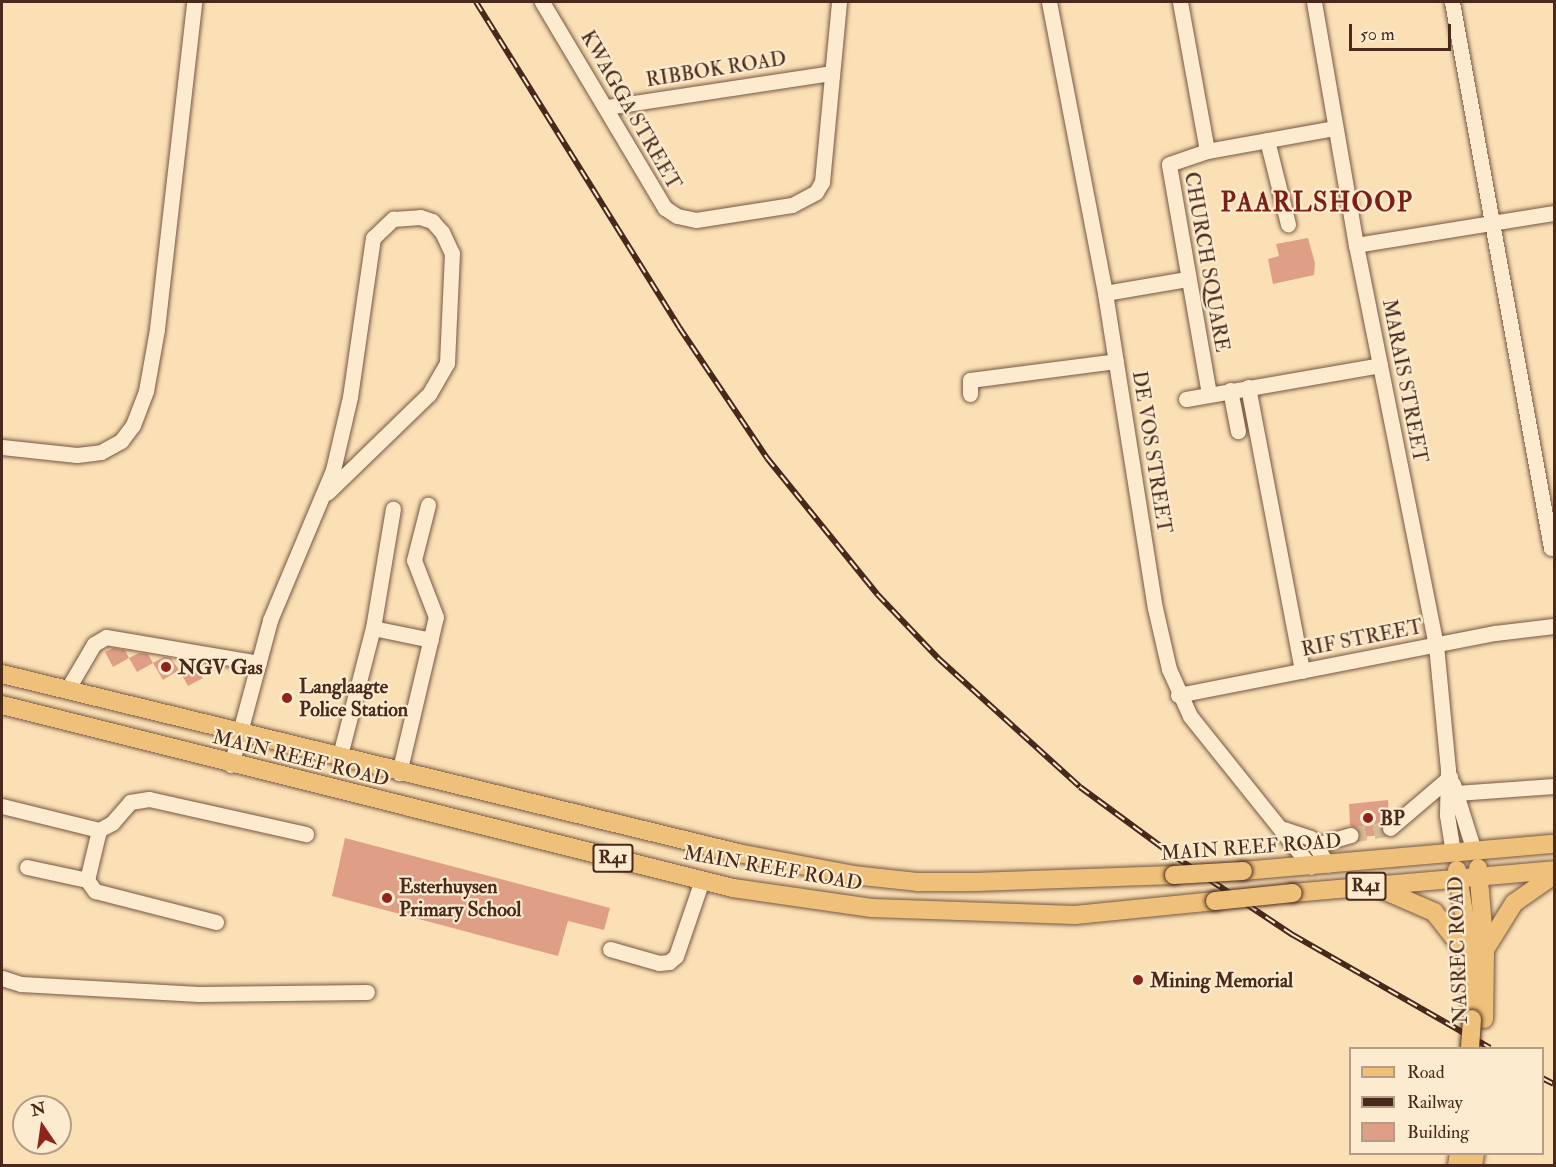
<!DOCTYPE html>
<html>
<head>
<meta charset="utf-8">
<style>
  body { margin:0 }
  #map { position:relative; width:1556px; height:1167px; overflow:hidden; background:#fbe0b5; font-family:"IM FELL Double Pica",serif }
  div>[style] { position:absolute }
  .building>* { inset:0; background:#df9e86 }
  .minor-tunnel>* { height:15px; margin-top:-7.5px; transform-origin:0; background:repeating-linear-gradient(90deg,#d7bb96 0 15px,transparent 0 23px) }
  .roads { filter:drop-shadow(0 0 2px #765742) drop-shadow(0 0 2px #765742) }
  .minor>* { height:15px; margin:-7.5px; padding:0 7.5px; transform-origin:7.5px; border-radius:7.5px; background:#fcebcf }
  .major>* { height:18px; margin:-9px; padding:0 9px; transform-origin:9px; border-radius:9px; background:#eec07a }
  .rail>* { height:6px; margin-top:-3px; transform-origin:0; background:repeating-linear-gradient(90deg,#fcebcf 0 11px,#49291b 0 22px); box-sizing:border-box; border-block:2px solid #49291b }
  .bridges { filter:drop-shadow(0 0 2px #49291b) drop-shadow(0 0 2px #49291b) }
  .major-bridge>* { height:18px; margin:-9px; padding:0 9px; transform-origin:9px; border-radius:9px; background:#eec07a }
  .dots>* { width:16px; height:16px; translate:-50% -50%; box-sizing:border-box; border:3px solid #fcebcf; border-radius:50% }
  span { translate:-50% -50%; white-space:nowrap; text-align:center; line-height:1.15; -webkit-text-stroke:4.5px #fcebcf; paint-order:stroke }
  .shield-label span { padding:2px 4px; background:#fcebcf; border:2px solid; border-radius:4px; -webkit-text-stroke-width:0 }
  .shield-label { font-size:18px; color:#49291b; font-weight:700 }
  .street-label { font-size:20px; color:#49291b }
  .poi-label { font-size:20px; color:#49291b; font-weight:700 }
  .left { translate:0 -50%; text-align:left }
  .district-label { font-size:26px; color:#7a1f14; font-weight:700; letter-spacing:1.5px }
  .frame { position:absolute; inset:0; border:3px solid #49291b; pointer-events:none }
  .legend { position:absolute; left:1349px; top:1047px; width:195px; height:108px; box-sizing:border-box; background:#fcebcf; border:2px solid #b49d87; margin:0; padding:8px 10px; list-style:none; font-size:18px; color:#49291b }
  .legend li { display:flex; align-items:center; gap:12px; height:30px }
  .legend b { width:30px; border:2px solid #b49d87 }
  .north { position:absolute; left:12px; top:1095px; width:60px; height:60px; box-sizing:border-box; background:#fcebcf; border:2px solid #b49d87; border-radius:50%; rotate:347deg; font-size:16px; font-weight:700; line-height:24px; text-align:center; color:#49291b }
  .north::after { content:''; display:block; margin:auto; width:21px; height:27px; background:#8f2418; clip-path:polygon(50% 0,100% 100%,50% 72%,0 100%) }
  .scale { position:absolute; left:1349px; top:24px; width:102px; height:27px; box-sizing:border-box; border:3px solid #49291b; border-top:0; padding-left:8px; font-size:18px; line-height:21px; white-space:nowrap; color:#49291b; -webkit-text-stroke:4px #fcebcf; paint-order:stroke }
</style>
</head>
<body>
<div id="map">
  <div class="building">
    <div style="clip-path:polygon(1308px 238px,1315px 263px,1314px 275px,1273px 284px,1268px 259px,1279px 256px,1276px 244px)"></div>
    <div style="clip-path:polygon(113px 648px,125px 650px,129px 658px,113px 667px,105px 652px)"></div>
    <div style="clip-path:polygon(139px 653px,148px 654px,153px 663px,137px 672px,129px 658px)"></div>
    <div style="clip-path:polygon(164px 657px,171px 658px,179px 670px,163px 680px,153px 663px)"></div>
    <div style="clip-path:polygon(194px 662px,203px 678px,188px 686px,179px 670px)"></div>
    <div style="clip-path:polygon(1388px 800px,1389px 816px,1381px 825px,1384px 835px,1360px 837px,1358px 828px,1350px 826px,1349px 804px)"></div>
    <div style="clip-path:polygon(345px 838px,610px 908px,604px 930px,568px 921px,558px 956px,332px 896px)"></div>
  </div>
  <div class="minor-tunnel">
    <div style="left:1351px;top:835px;width:40px;rotate:-10deg"></div>
  </div>
  <div class="roads">
    <div class="minor">
      <div style="left:542px;top:2px;width:240px;rotate:59.2deg"></div>
      <div style="left:665px;top:208px;width:14px;rotate:34deg"></div>
      <div style="left:677px;top:216px;width:19px;rotate:12deg"></div>
      <div style="left:696px;top:220px;width:97px;rotate:-8.9deg"></div>
      <div style="left:792px;top:205px;width:27px;rotate:-28deg"></div>
      <div style="left:816px;top:192px;width:12px;rotate:-59deg"></div>
      <div style="left:822px;top:182px;width:181px;rotate:-84.6deg"></div>
      <div style="left:1049px;top:2px;width:296px;rotate:79.1deg"></div>
      <div style="left:1105px;top:293px;width:319px;rotate:81deg"></div>
      <div style="left:1155px;top:608px;width:63px;rotate:77.1deg"></div>
      <div style="left:1169px;top:669px;width:51px;rotate:65.9deg"></div>
      <div style="left:1190px;top:716px;width:193px;rotate:51.3deg"></div>
      <div style="left:1180px;top:2px;width:151px;rotate:79.7deg"></div>
      <div style="left:1314px;top:2px;width:247px;rotate:80.2deg"></div>
      <div style="left:1356px;top:245px;width:408px;rotate:78.7deg"></div>
      <div style="left:1436px;top:645px;width:126px;rotate:84.5deg"></div>
      <div style="left:1448px;top:770px;width:45px;rotate:91.3deg"></div>
      <div style="left:1447px;top:815px;width:38px;rotate:81deg"></div>
      <div style="left:1452px;top:2px;width:555px;rotate:79.72deg"></div>
      <div style="left:607px;top:107px;width:227px;rotate:-8.6deg"></div>
      <div style="left:1267px;top:140px;width:87px;rotate:76deg"></div>
      <div style="left:1356px;top:245px;width:201px;rotate:-9.2deg"></div>
      <div style="left:1105px;top:293px;width:83px;rotate:-9.7deg"></div>
      <div style="left:1248px;top:387px;width:289px;rotate:79.2deg"></div>
      <div style="left:1230px;top:390px;width:42px;rotate:79deg"></div>
      <div style="left:970px;top:394px;width:14px;rotate:-90deg"></div>
      <div style="left:970px;top:380px;width:147px;rotate:-7.4deg"></div>
      <div style="left:1209px;top:394px;width:233px;rotate:-99.9deg"></div>
      <div style="left:1169px;top:164px;width:40px;rotate:-18.9deg"></div>
      <div style="left:1207px;top:151px;width:130px;rotate:-10.2deg"></div>
      <div style="left:1186px;top:399px;width:197px;rotate:-9.9deg"></div>
      <div style="left:2px;top:447px;width:75px;rotate:6.1deg"></div>
      <div style="left:77px;top:455px;width:24px;rotate:-7deg"></div>
      <div style="left:101px;top:452px;width:23px;rotate:-29deg"></div>
      <div style="left:121px;top:441px;width:20px;rotate:-53deg"></div>
      <div style="left:133px;top:425px;width:36px;rotate:-69deg"></div>
      <div style="left:146px;top:391px;width:63px;rotate:-79.9deg"></div>
      <div style="left:157px;top:329px;width:329px;rotate:-83.5deg"></div>
      <div style="left:373px;top:628px;width:59px;rotate:11.7deg"></div>
      <div style="left:67px;top:690px;width:53px;rotate:-59.6deg"></div>
      <div style="left:94px;top:644px;width:14px;rotate:-30deg"></div>
      <div style="left:106px;top:637px;width:155px;rotate:9.6deg"></div>
      <div style="left:1178px;top:695px;width:323px;rotate:-11.1deg"></div>
      <div style="left:1495px;top:633px;width:59px;rotate:-6.8deg"></div>
      <div style="left:339px;top:759px;width:135px;rotate:-75.5deg"></div>
      <div style="left:373px;top:628px;width:121px;rotate:-80.5deg"></div>
      <div style="left:231px;top:765px;width:150px;rotate:-74.9deg"></div>
      <div style="left:270px;top:620px;width:163px;rotate:-67.2deg"></div>
      <div style="left:333px;top:470px;width:75px;rotate:-76.9deg"></div>
      <div style="left:350px;top:397px;width:161px;rotate:-81.8deg"></div>
      <div style="left:373px;top:238px;width:28px;rotate:-44deg"></div>
      <div style="left:393px;top:219px;width:27px;rotate:-4deg"></div>
      <div style="left:420px;top:217px;width:13px;rotate:18deg"></div>
      <div style="left:432px;top:221px;width:15px;rotate:48deg"></div>
      <div style="left:442px;top:232px;width:23px;rotate:65deg"></div>
      <div style="left:452px;top:253px;width:110px;rotate:92.6deg"></div>
      <div style="left:447px;top:363px;width:36px;rotate:120deg"></div>
      <div style="left:429px;top:394px;width:142px;rotate:135.9deg"></div>
      <div style="left:399px;top:773px;width:160px;rotate:-76.7deg"></div>
      <div style="left:436px;top:617px;width:61px;rotate:-111.1deg"></div>
      <div style="left:414px;top:560px;width:57px;rotate:-75.7deg"></div>
      <div style="left:1453px;top:784px;width:70px;rotate:72.6deg"></div>
      <div style="left:1456px;top:793px;width:98px;rotate:-4.1deg"></div>
      <div style="left:2px;top:806px;width:100px;rotate:13.9deg"></div>
      <div style="left:99px;top:830px;width:15px;rotate:-28deg"></div>
      <div style="left:112px;top:823px;width:28px;rotate:-49deg"></div>
      <div style="left:130px;top:802px;width:19px;rotate:-9deg"></div>
      <div style="left:149px;top:799px;width:161px;rotate:12.6deg"></div>
      <div style="left:1280px;top:828px;width:32px;rotate:18deg"></div>
      <div style="left:1310px;top:838px;width:32px;rotate:56deg"></div>
      <div style="left:1390px;top:828px;width:79px;rotate:-40.4deg"></div>
      <div style="left:1316px;top:845px;width:36px;rotate:-16deg"></div>
      <div style="left:27px;top:867px;width:61px;rotate:12.2deg"></div>
      <div style="left:87px;top:880px;width:51px;rotate:-76.5deg"></div>
      <div style="left:87px;top:880px;width:14px;rotate:54deg"></div>
      <div style="left:95px;top:891px;width:125px;rotate:14.4deg"></div>
      <div style="left:610px;top:949px;width:51px;rotate:15.9deg"></div>
      <div style="left:659px;top:963px;width:10px;rotate:-6deg"></div>
      <div style="left:669px;top:962px;width:9px;rotate:-41deg"></div>
      <div style="left:676px;top:956px;width:80px;rotate:-71.1deg"></div>
      <div style="left:2px;top:978px;width:20px;rotate:18deg"></div>
      <div style="left:21px;top:984px;width:178px;rotate:3.2deg"></div>
      <div style="left:199px;top:994px;width:168px;rotate:-0.7deg"></div>
    </div>
    <div class="major">
      <div style="left:2px;top:674px;width:757px;rotate:13.67deg"></div>
      <div style="left:738px;top:853px;width:117px;rotate:10.8deg"></div>
      <div style="left:853px;top:875px;width:64px;rotate:6.2deg"></div>
      <div style="left:917px;top:882px;width:58px"></div>
      <div style="left:975px;top:882px;width:199px;rotate:-2deg"></div>
      <div style="left:2px;top:705px;width:754px;rotate:14.05deg"></div>
      <div style="left:733px;top:888px;width:140px;rotate:8.2deg"></div>
      <div style="left:872px;top:908px;width:203px;rotate:2deg"></div>
      <div style="left:1075px;top:915px;width:141px;rotate:-5.7deg"></div>
      <div style="left:1478px;top:868px;width:83px;rotate:85.2deg"></div>
      <div style="left:1485px;top:951px;width:68px;rotate:90.8deg"></div>
      <div style="left:1457px;top:870px;width:75px;rotate:80.8deg"></div>
      <div style="left:1469px;top:944px;width:75px;rotate:87.7deg"></div>
      <div style="left:1243px;top:871px;width:312px;rotate:-5deg"></div>
      <div style="left:1381px;top:889px;width:58px;rotate:23.5deg"></div>
      <div style="left:1434px;top:912px;width:52px;rotate:52deg"></div>
      <div style="left:1293px;top:893px;width:262px;rotate:-5deg"></div>
      <div style="left:1486px;top:948px;width:53px;rotate:-58.1deg"></div>
      <div style="left:1514px;top:903px;width:49px;rotate:-35deg"></div>
      <div style="left:1457px;top:1166px;width:12px;rotate:-81deg"></div>
      <div style="left:1473px;top:1166px;width:12px;rotate:-81deg"></div>
    </div>
  </div>
  <div class="rail">
    <div style="left:476px;top:2px;width:383px;rotate:58deg"></div>
    <div style="left:679px;top:327px;width:158px;rotate:56.1deg"></div>
    <div style="left:767px;top:458px;width:175px;rotate:51deg"></div>
    <div style="left:877px;top:594px;width:90px;rotate:46.4deg"></div>
    <div style="left:939px;top:659px;width:190px;rotate:42.2deg"></div>
    <div style="left:1080px;top:787px;width:117px;rotate:36.3deg"></div>
    <div style="left:1174px;top:856px;width:143px;rotate:33.6deg"></div>
    <div style="left:1293px;top:935px;width:227px;rotate:29.8deg"></div>
    <div style="left:1542px;top:1078px;width:13px;rotate:27deg"></div>
  </div>
  <div class="bridges">
    <div class="major-bridge">
      <div style="left:1174px;top:875px;width:69px;rotate:-3.3deg"></div>
      <div style="left:1215px;top:901px;width:78px;rotate:-5.9deg"></div>
      <div style="left:1470px;top:1048px;width:29px;rotate:-86deg"></div>
    </div>
  </div>
  <div class="dots">
    <div style="left:166px;top:667px;background:#8f2418"></div>
    <div style="left:287px;top:698px;background:#8f2418"></div>
    <div style="left:1368px;top:818px;background:#8f2418"></div>
    <div style="left:387px;top:898px;background:#8f2418"></div>
    <div style="left:1138px;top:980px;background:#8f2418"></div>
  </div>
  <div class="shield-label">
    <span style="left:613px;top:858px">R41</span>
    <span style="left:1366px;top:886px">R41</span>
  </div>
  <div class="street-label">
    <span style="left:716px;top:69px;rotate:-9deg">RIBBOK ROAD</span>
    <span style="left:631px;top:110px;rotate:60deg">KWAGGA STREET</span>
    <span style="left:1207px;top:262px;rotate:80deg">CHURCH SQUARE</span>
    <span style="left:1405px;top:381px;rotate:79deg">MARAIS STREET</span>
    <span style="left:1152px;top:452px;rotate:81deg">DE VOS STREET</span>
    <span style="left:1362px;top:638px;rotate:-11deg">RIF STREET</span>
    <span style="left:301px;top:758px;rotate:14deg">MAIN REEF ROAD</span>
    <span style="left:1251px;top:847px;rotate:-4deg">MAIN REEF ROAD</span>
    <span style="left:773px;top:868px;rotate:10deg">MAIN REEF ROAD</span>
    <span style="left:1458px;top:950px;rotate:-92deg">NASREC ROAD</span>
  </div>
  <div class="poi-label">
    <span class="left" style="left:178px;top:667px">NGV Gas</span>
    <span class="left" style="left:299px;top:698px">Langlaagte<br>Police Station</span>
    <span class="left" style="left:1380px;top:818px">BP</span>
    <span class="left" style="left:399px;top:898px">Esterhuysen<br>Primary School</span>
    <span class="left" style="left:1150px;top:980px">Mining Memorial</span>
  </div>
  <div class="district-label">
    <span style="left:1317px;top:204px">PAARLSHOOP</span>
  </div>
  <div class="frame"></div>
  <ul class="legend">
  <li><b style="height:8px;background:#eec07a"></b>Road</li>
  <li><b style="height:8px;background:#49291b"></b>Railway</li>
  <li><b style="height:16px;background:#df9e86"></b>Building</li>
  </ul>
  <div class="north">N</div>
  <div class="scale">50 m</div>
</div>
</body>
</html>
